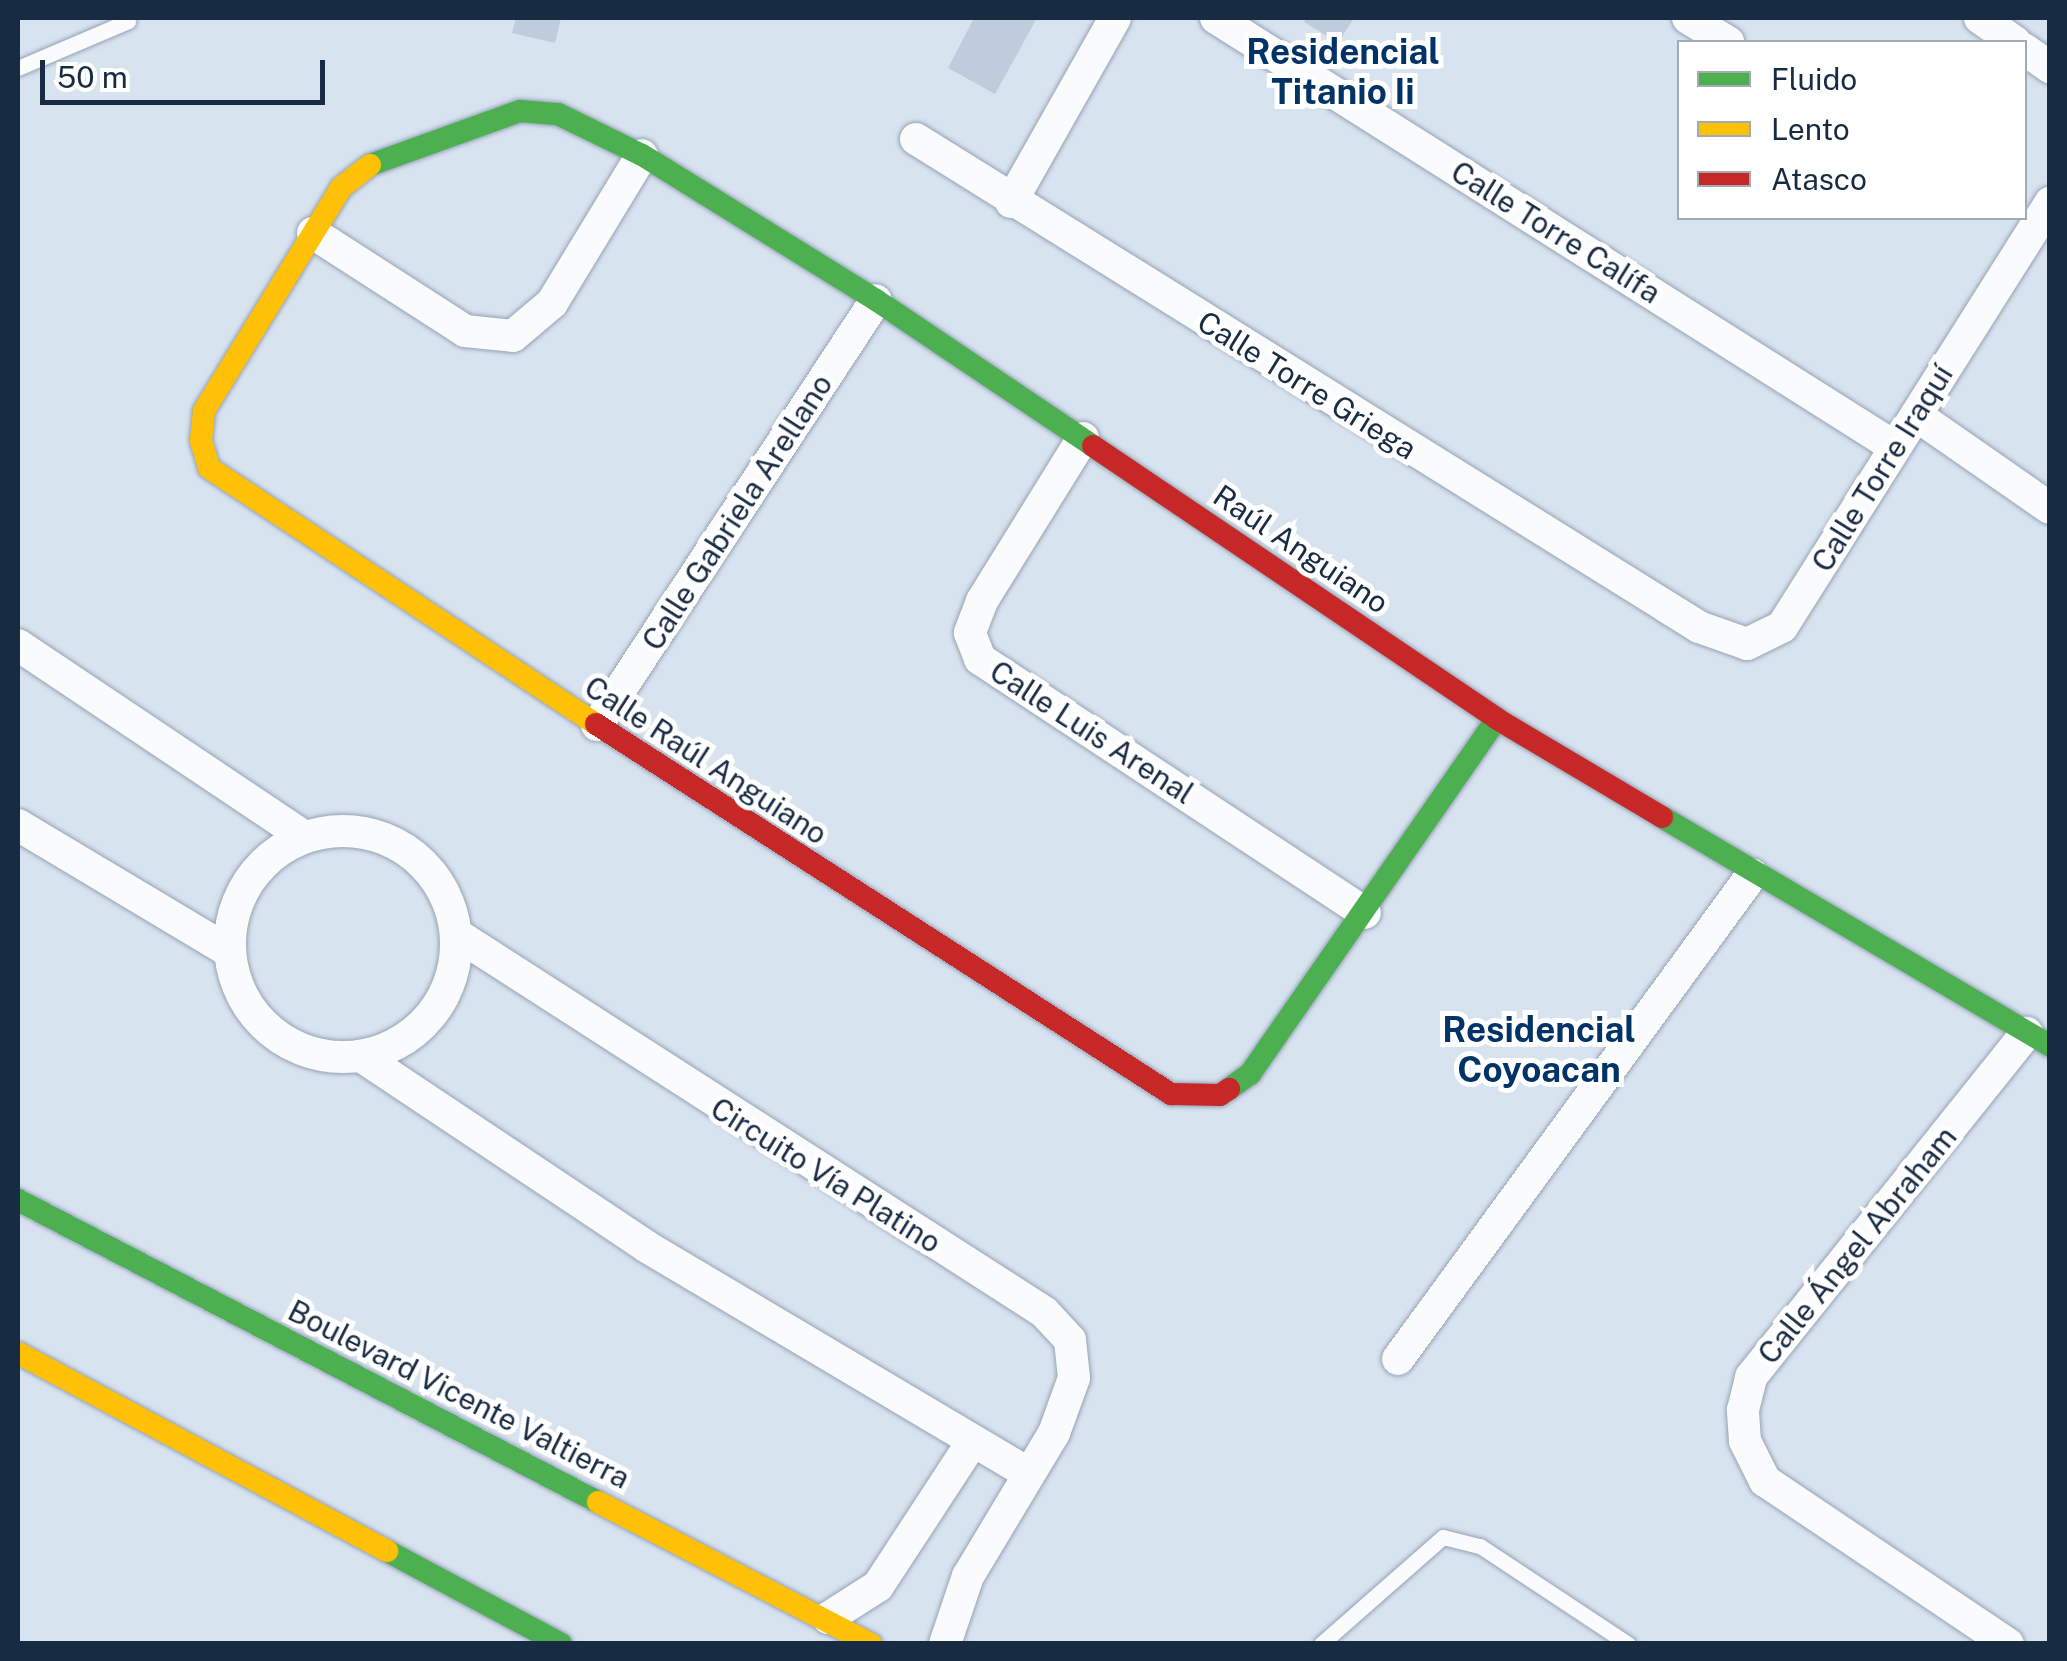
<!DOCTYPE html>
<html>
<head>
<meta charset="utf-8">
<style>
  body { margin:0 }
  #map { position:relative; width:2067px; height:1661px; overflow:hidden; background:#d8e3f0; font-family:"Public Sans",sans-serif }
  div>[style] { position:absolute }
  .building>* { inset:0; background:#bfccdc }
  .roads { filter:drop-shadow(0 0 2px #95a3b4) drop-shadow(0 0 2px #95a3b4) }
  .lane>* { height:15px; margin:-7.5px; padding:0 7.5px; transform-origin:7.5px; border-radius:7.5px; background:#f9fbfd }
  .street>* { height:32px; margin:-16px; padding:0 16px; transform-origin:16px; border-radius:16px; background:#f9fbfd }
  .street>.ring { margin:-16px; padding:0; box-sizing:content-box; background:none; border:32px solid #f9fbfd; border-radius:50% }
  .fast>* { height:22px; margin:-11px; padding:0 11px; transform-origin:11px; border-radius:11px; background:#4caf50 }
  .slow>* { height:22px; margin:-11px; padding:0 11px; transform-origin:11px; border-radius:11px; background:#ffc107 }
  .jam>* { height:22px; margin:-11px; padding:0 11px; transform-origin:11px; border-radius:11px; background:#c62828 }
  span { translate:-50% -50%; white-space:nowrap; text-align:center; line-height:1.15; -webkit-text-stroke:10px #fff; paint-order:stroke }
  .street-label { font-size:30px; color:#172b43 }
  .quarter-label { font-size:35px; color:#013367; font-weight:700 }
  .frame { position:absolute; inset:0; border:20px solid #172b43; pointer-events:none }
  .legend { position:absolute; left:1677px; top:40px; width:350px; height:180px; box-sizing:border-box; background:#fff; border:2px solid #a2aab4; margin:0; padding:12px 18px; list-style:none; font-size:30px; color:#172b43 }
  .legend li { display:flex; align-items:center; gap:20px; height:50px }
  .legend b { width:50px; border:2px solid #a2aab4 }
  .scale { position:absolute; left:40px; top:60px; width:285px; height:45px; box-sizing:border-box; border:5px solid #172b43; border-top:0; padding-left:12px; font-size:30px; line-height:35px; white-space:nowrap; color:#172b43; -webkit-text-stroke:8px #fff; paint-order:stroke }
</style>
</head>
<body>
<div id="map">
  <div class="building">
    <div style="clip-path:polygon(516px 18px,561px 18px,555px 43px,512px 33px)"></div>
    <div style="clip-path:polygon(974px 18px,1037px 18px,995px 94px,948px 68px)"></div>
    <div style="clip-path:polygon(1307px 18px,1354px 18px,1338px 43px,1304px 22px)"></div>
  </div>
  <div class="roads">
    <div class="lane">
      <div style="left:18px;top:68px;width:120px;rotate:-23.1deg"></div>
      <div style="left:1321px;top:1644px;width:162px;rotate:-41.3deg"></div>
      <div style="left:1443px;top:1537px;width:38px;rotate:14deg"></div>
      <div style="left:1480px;top:1546px;width:178px;rotate:33.5deg"></div>
    </div>
    <div class="street">
      <div style="left:1216px;top:18px;width:803px;rotate:32.29deg"></div>
      <div style="left:1688px;top:18px;width:47px;rotate:31deg"></div>
      <div style="left:1980px;top:18px;width:42px;rotate:34.4deg"></div>
      <div style="left:2024px;top:49px;width:32px;rotate:35deg"></div>
      <div style="left:916px;top:139px;width:923px;rotate:31.93deg"></div>
      <div style="left:1699px;top:627px;width:51px;rotate:19.5deg"></div>
      <div style="left:1747px;top:644px;width:39px;rotate:-26deg"></div>
      <div style="left:1782px;top:627px;width:502px;rotate:-57.7deg"></div>
      <div style="left:1011px;top:202px;width:211px;rotate:-60.5deg"></div>
      <div style="left:313px;top:233px;width:181px;rotate:32.8deg"></div>
      <div style="left:465px;top:331px;width:48px;rotate:5.9deg"></div>
      <div style="left:513px;top:336px;width:51px;rotate:-40.2deg"></div>
      <div style="left:552px;top:303px;width:173px;rotate:-58.7deg"></div>
      <div style="left:1916px;top:415px;width:163px;rotate:34.8deg"></div>
      <div style="left:1083px;top:438px;width:192px;rotate:121.8deg"></div>
      <div style="left:982px;top:601px;width:34px;rotate:111deg"></div>
      <div style="left:970px;top:633px;width:28px;rotate:69deg"></div>
      <div style="left:980px;top:659px;width:461px;rotate:33.4deg"></div>
      <div style="left:18px;top:645px;width:345px;rotate:33.8deg"></div>
      <div style="left:597px;top:725px;width:508px;rotate:-56.72deg"></div>
      <div style="left:18px;top:825px;width:247px;rotate:30.9deg"></div>
      <div class="ring" style="left:230px;top:831px;width:194px;height:194px"></div>
      <div style="left:456px;top:934px;width:699px;rotate:32.74deg"></div>
      <div style="left:1044px;top:1312px;width:38px;rotate:47deg"></div>
      <div style="left:1070px;top:1340px;width:38px;rotate:84deg"></div>
      <div style="left:1074px;top:1378px;width:59px;rotate:110deg"></div>
      <div style="left:1054px;top:1433px;width:167px;rotate:121deg"></div>
      <div style="left:968px;top:1576px;width:72px;rotate:108.7deg"></div>
      <div style="left:361px;top:1056px;width:344px;rotate:33.7deg"></div>
      <div style="left:647px;top:1247px;width:444px;rotate:30.7deg"></div>
      <div style="left:1398px;top:1359px;width:600px;rotate:-53.82deg"></div>
      <div style="left:828px;top:1618px;width:59px;rotate:-32.6deg"></div>
      <div style="left:878px;top:1586px;width:170px;rotate:-56.8deg"></div>
      <div style="left:2008px;top:1644px;width:293px;rotate:-146.1deg"></div>
      <div style="left:1765px;top:1481px;width:45px;rotate:-116.6deg"></div>
      <div style="left:1745px;top:1441px;width:31px;rotate:-94deg"></div>
      <div style="left:1743px;top:1410px;width:34px;rotate:-76deg"></div>
      <div style="left:1751px;top:1377px;width:441px;rotate:-51.3deg"></div>
    </div>
    <div class="fast">
      <div style="left:370px;top:165px;width:159px;rotate:-19.8deg"></div>
      <div style="left:520px;top:111px;width:38px;rotate:5deg"></div>
      <div style="left:558px;top:114px;width:93px;rotate:26deg"></div>
      <div style="left:642px;top:155px;width:275px;rotate:31.8deg"></div>
      <div style="left:876px;top:300px;width:262px;rotate:33.9deg"></div>
      <div style="left:1662px;top:817px;width:451px;rotate:30.5deg"></div>
      <div style="left:1229px;top:1089px;width:26px;rotate:-36deg"></div>
      <div style="left:1250px;top:1074px;width:432px;rotate:-55.2deg"></div>
      <div style="left:18px;top:1200px;width:654px;rotate:27.51deg"></div>
      <div style="left:387px;top:1551px;width:197px;rotate:28.1deg"></div>
    </div>
    <div class="slow">
      <div style="left:370px;top:165px;width:37px;rotate:142deg"></div>
      <div style="left:341px;top:188px;width:262px;rotate:121.6deg"></div>
      <div style="left:204px;top:411px;width:30px;rotate:96deg"></div>
      <div style="left:201px;top:441px;width:28px;rotate:73deg"></div>
      <div style="left:209px;top:468px;width:464px;rotate:33.5deg"></div>
      <div style="left:18px;top:1353px;width:419px;rotate:28.2deg"></div>
      <div style="left:598px;top:1502px;width:308px;rotate:27.5deg"></div>
    </div>
    <div class="jam">
      <div style="left:1093px;top:446px;width:488px;rotate:34deg"></div>
      <div style="left:1497px;top:719px;width:192px;rotate:30.7deg"></div>
      <div style="left:596px;top:724px;width:684px;rotate:32.76deg"></div>
      <div style="left:1171px;top:1094px;width:49px;rotate:1.2deg"></div>
      <div style="left:1220px;top:1095px;width:11px;rotate:-34deg"></div>
    </div>
  </div>
  <div class="street-label">
    <span style="left:1556px;top:232px;rotate:32deg">Calle Torre Calífa</span>
    <span style="left:1307px;top:385px;rotate:32deg">Calle Torre Griega</span>
    <span style="left:1882px;top:468px;rotate:-58deg">Calle Torre Iraquí</span>
    <span style="left:737px;top:512px;rotate:-57deg">Calle Gabriela Arellano</span>
    <span style="left:1301px;top:549px;rotate:34deg">Raúl Anguiano</span>
    <span style="left:1092px;top:732px;rotate:33deg">Calle Luis Arenal</span>
    <span style="left:706px;top:760px;rotate:33deg">Calle Raúl Anguiano</span>
    <span style="left:826px;top:1175px;rotate:32deg">Circuito Vía Platino</span>
    <span style="left:1857px;top:1245px;rotate:-51deg">Calle Ángel Abraham</span>
    <span style="left:459px;top:1394px;rotate:27deg">Boulevard Vicente Valtierra</span>
  </div>
  <div class="quarter-label">
    <span style="left:1343px;top:72px">Residencial<br>Titanio Ii</span>
    <span style="left:1539px;top:1050px">Residencial<br>Coyoacan</span>
  </div>
  <div class="frame"></div>
  <ul class="legend">
  <li><b style="height:12px;background:#4caf50"></b>Fluido</li>
  <li><b style="height:12px;background:#ffc107"></b>Lento</li>
  <li><b style="height:12px;background:#c62828"></b>Atasco</li>
  </ul>
  <div class="scale">50 m</div>
</div>
</body>
</html>
